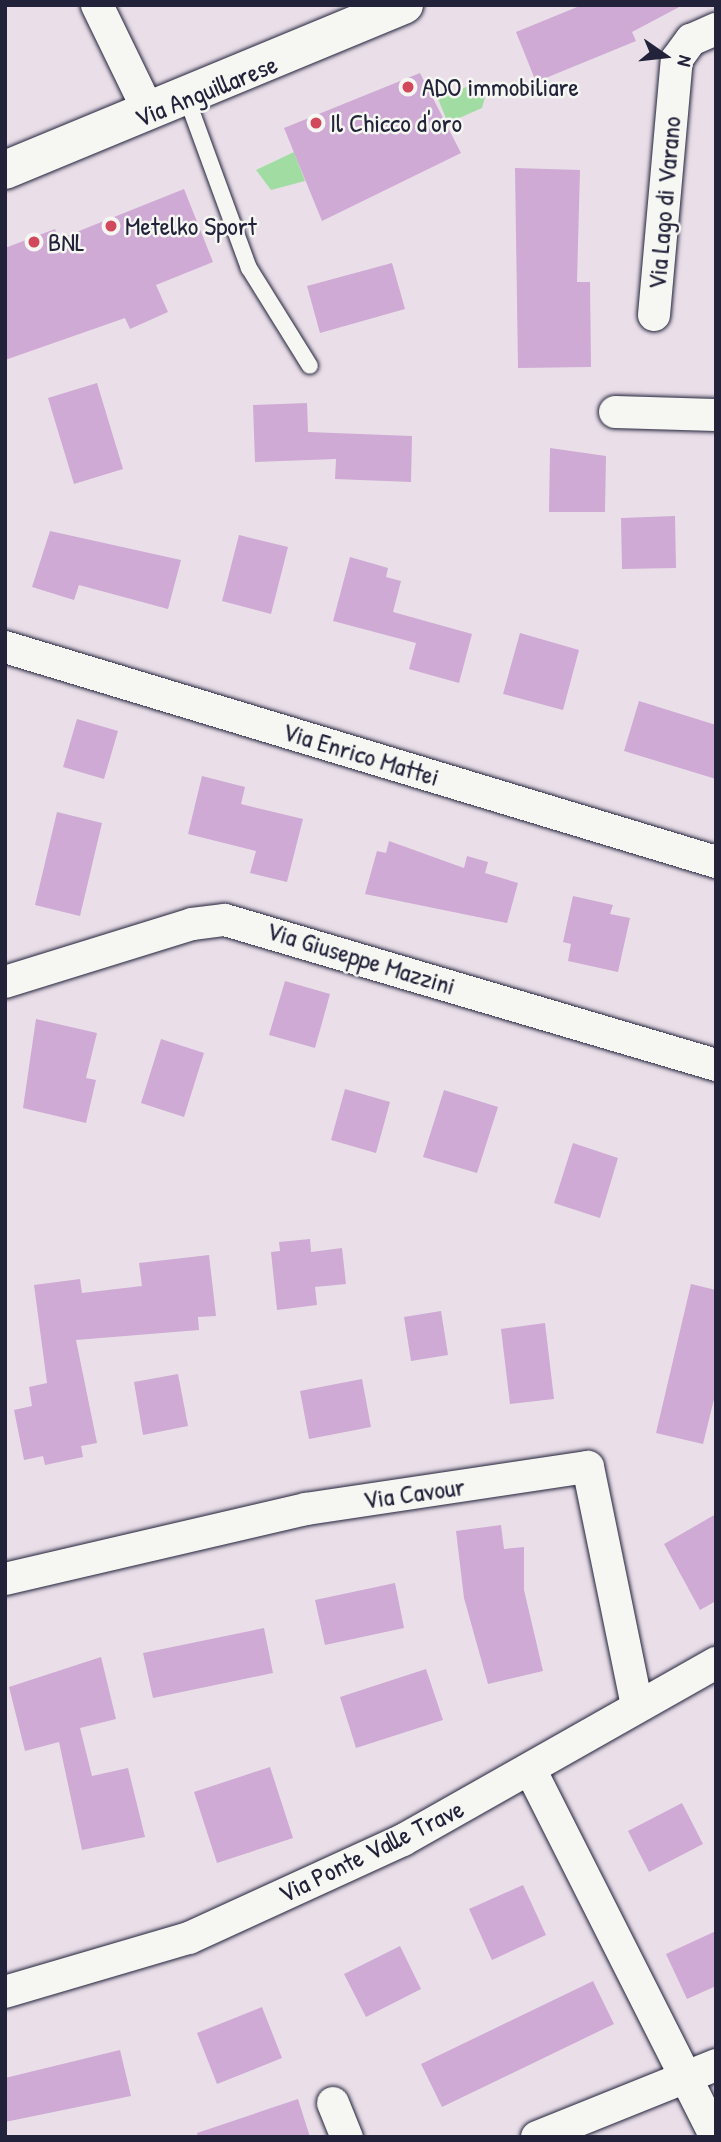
<!DOCTYPE html>
<html>
<head>
<meta charset="utf-8">
<style>
  body { margin:0 }
  #map { position:relative; width:721px; height:2142px; overflow:hidden; background:#eadfe9; font-family:"Patrick Hand",sans-serif }
  div>[style] { position:absolute }
  .green>* { inset:0; background:#a1dda3 }
  .building>* { inset:0; background:#ceaad4 }
  .roads { filter:drop-shadow(0 0 2px #22223b) drop-shadow(0 0 2px #22223b) }
  .service>* { height:16px; margin:-8px; padding:0 8px; transform-origin:8px; border-radius:8px; background:#f6f6f2 }
  .minor>* { height:32px; margin:-16px; padding:0 16px; transform-origin:16px; border-radius:16px; background:#f6f6f2 }
  .secondary>* { height:38px; margin:-19px; padding:0 19px; transform-origin:19px; border-radius:19px; background:#f6f6f2 }
  .dots>* { width:19px; height:19px; translate:-50% -50%; box-sizing:border-box; border:4px solid #f6f6f2; border-radius:50% }
  span { translate:-50% -50%; white-space:nowrap; text-align:center; line-height:1.15; -webkit-text-stroke:5px #f6f6f2; paint-order:stroke }
  .poi-label { font-size:26px; color:#22223b }
  .left { translate:0 -50%; text-align:left }
  .street-label { font-size:26px; color:#22223b }
  .frame { position:absolute; inset:0; border:7px solid #22223b; pointer-events:none }
  .north { position:absolute; left:630px; top:21px; width:70px; height:70px; -webkit-text-stroke:5px #f6f6f2; paint-order:stroke; rotate:104deg; font-size:19px; font-weight:700; line-height:28px; text-align:center; color:#22223b }
  .north::after { content:''; display:block; margin:auto; width:24px; height:32px; background:#22223b; clip-path:polygon(50% 0,100% 100%,50% 72%,0 100%) }
</style>
</head>
<body>
<div id="map">
  <div class="green">
    <div style="clip-path:polygon(480px 81px,486px 94px,482px 108px,448px 123px,438px 99px)"></div>
    <div style="clip-path:polygon(294px 152px,305px 181px,271px 190px,256px 170px)"></div>
  </div>
  <div class="building">
    <div style="clip-path:polygon(582px 5px,683px 5px,632px 32px,636px 41px,536px 82px,516px 32px)"></div>
    <div style="clip-path:polygon(420px 73px,461px 153px,322px 221px,284px 128px)"></div>
    <div style="clip-path:polygon(515px 168px,580px 170px,577px 282px,590px 282px,591px 367px,518px 368px)"></div>
    <div style="clip-path:polygon(184px 189px,213px 262px,156px 285px,168px 312px,130px 329px,125px 318px,5px 360px,5px 248px,55px 229px,59px 239px)"></div>
    <div style="clip-path:polygon(392px 263px,405px 309px,320px 333px,307px 286px)"></div>
    <div style="clip-path:polygon(97px 383px,123px 469px,74px 484px,48px 398px)"></div>
    <div style="clip-path:polygon(307px 403px,308px 432px,412px 436px,411px 482px,335px 479px,336px 459px,255px 462px,253px 405px)"></div>
    <div style="clip-path:polygon(550px 448px,606px 456px,605px 512px,549px 512px)"></div>
    <div style="clip-path:polygon(675px 516px,676px 568px,622px 569px,621px 518px)"></div>
    <div style="clip-path:polygon(50px 531px,181px 560px,168px 609px,79px 585px,74px 600px,32px 587px)"></div>
    <div style="clip-path:polygon(239px 535px,288px 547px,271px 614px,222px 601px)"></div>
    <div style="clip-path:polygon(350px 557px,388px 568px,386px 577px,401px 581px,393px 612px,472px 634px,459px 683px,409px 669px,416px 643px,333px 621px)"></div>
    <div style="clip-path:polygon(520px 633px,579px 650px,563px 710px,503px 694px)"></div>
    <div style="clip-path:polygon(639px 701px,716px 725px,716px 779px,624px 751px)"></div>
    <div style="clip-path:polygon(77px 719px,118px 731px,104px 779px,63px 767px)"></div>
    <div style="clip-path:polygon(202px 776px,245px 787px,241px 804px,303px 819px,287px 882px,250px 873px,256px 851px,188px 834px)"></div>
    <div style="clip-path:polygon(57px 812px,102px 823px,80px 916px,35px 905px)"></div>
    <div style="clip-path:polygon(389px 841px,464px 868px,467px 856px,488px 862px,485px 873px,518px 883px,507px 923px,365px 894px,377px 851px,386px 853px)"></div>
    <div style="clip-path:polygon(573px 896px,613px 905px,610px 914px,630px 918px,618px 972px,568px 961px,571px 944px,563px 942px)"></div>
    <div style="clip-path:polygon(285px 981px,330px 994px,315px 1048px,269px 1035px)"></div>
    <div style="clip-path:polygon(36px 1019px,97px 1033px,86px 1078px,96px 1080px,86px 1123px,23px 1108px)"></div>
    <div style="clip-path:polygon(161px 1039px,204px 1053px,184px 1117px,141px 1103px)"></div>
    <div style="clip-path:polygon(345px 1089px,390px 1102px,376px 1153px,331px 1140px)"></div>
    <div style="clip-path:polygon(444px 1090px,498px 1107px,477px 1173px,423px 1157px)"></div>
    <div style="clip-path:polygon(573px 1143px,618px 1158px,600px 1218px,554px 1203px)"></div>
    <div style="clip-path:polygon(310px 1239px,311px 1252px,342px 1248px,346px 1284px,315px 1287px,317px 1305px,277px 1310px,271px 1252px,280px 1251px,279px 1242px)"></div>
    <div style="clip-path:polygon(209px 1255px,216px 1316px,198px 1317px,199px 1330px,76px 1340px,97px 1443px,81px 1446px,83px 1457px,45px 1465px,43px 1456px,24px 1460px,14px 1410px,32px 1406px,29px 1387px,47px 1383px,34px 1285px,80px 1279px,82px 1293px,142px 1286px,139px 1263px)"></div>
    <div style="clip-path:polygon(691px 1284px,716px 1290px,716px 1391px,703px 1444px,656px 1433px)"></div>
    <div style="clip-path:polygon(441px 1311px,448px 1355px,411px 1361px,404px 1317px)"></div>
    <div style="clip-path:polygon(545px 1323px,554px 1399px,510px 1404px,501px 1329px)"></div>
    <div style="clip-path:polygon(178px 1374px,188px 1426px,143px 1435px,134px 1382px)"></div>
    <div style="clip-path:polygon(362px 1379px,371px 1427px,309px 1439px,300px 1391px)"></div>
    <div style="clip-path:polygon(716px 1514px,716px 1601px,700px 1610px,664px 1544px)"></div>
    <div style="clip-path:polygon(501px 1525px,504px 1549px,524px 1547px,524px 1590px,543px 1671px,488px 1684px,464px 1598px,456px 1531px)"></div>
    <div style="clip-path:polygon(395px 1583px,404px 1628px,325px 1645px,315px 1600px)"></div>
    <div style="clip-path:polygon(264px 1628px,273px 1673px,153px 1698px,143px 1653px)"></div>
    <div style="clip-path:polygon(101px 1657px,116px 1719px,80px 1728px,92px 1776px,128px 1768px,145px 1837px,82px 1850px,59px 1742px,25px 1751px,9px 1687px)"></div>
    <div style="clip-path:polygon(426px 1669px,443px 1720px,356px 1748px,340px 1697px)"></div>
    <div style="clip-path:polygon(270px 1767px,293px 1838px,217px 1863px,194px 1792px)"></div>
    <div style="clip-path:polygon(682px 1803px,703px 1844px,649px 1872px,628px 1831px)"></div>
    <div style="clip-path:polygon(523px 1885px,546px 1935px,492px 1960px,469px 1909px)"></div>
    <div style="clip-path:polygon(716px 1931px,716px 1986px,687px 1999px,666px 1954px)"></div>
    <div style="clip-path:polygon(400px 1946px,421px 1989px,366px 2017px,344px 1974px)"></div>
    <div style="clip-path:polygon(593px 1981px,614px 2024px,442px 2107px,421px 2064px)"></div>
    <div style="clip-path:polygon(262px 2007px,282px 2058px,217px 2084px,197px 2033px)"></div>
    <div style="clip-path:polygon(120px 2050px,131px 2096px,5px 2122px,5px 2078px)"></div>
    <div style="clip-path:polygon(298px 2099px,310px 2137px,198px 2137px,197px 2133px)"></div>
  </div>
  <div class="roads">
    <div class="service">
      <div style="left:187px;top:99px;width:180px;rotate:69.9deg"></div>
      <div style="left:249px;top:268px;width:115px;rotate:58.1deg"></div>
    </div>
    <div class="minor">
      <div style="left:97px;top:5px;width:119px;rotate:64.1deg"></div>
      <div style="left:654px;top:315px;width:257px;rotate:-84.9deg"></div>
      <div style="left:677px;top:59px;width:24px;rotate:-54deg"></div>
      <div style="left:691px;top:40px;width:27px;rotate:-24deg"></div>
      <div style="left:615px;top:412px;width:101px;rotate:1.7deg"></div>
      <div style="left:5px;top:647px;width:743px;rotate:16.82deg"></div>
      <div style="left:5px;top:982px;width:196px;rotate:-17.2deg"></div>
      <div style="left:192px;top:924px;width:33px;rotate:-7deg"></div>
      <div style="left:225px;top:920px;width:512px;rotate:16.45deg"></div>
      <div style="left:5px;top:1579px;width:309px;rotate:-13.1deg"></div>
      <div style="left:306px;top:1509px;width:285px;rotate:-8.5deg"></div>
      <div style="left:588px;top:1467px;width:243px;rotate:78.4deg"></div>
      <div style="left:530px;top:1769px;width:412px;rotate:63.2deg"></div>
      <div style="left:5px;top:1992px;width:192px;rotate:-16.4deg"></div>
      <div style="left:189px;top:1938px;width:235px;rotate:-24.6deg"></div>
      <div style="left:403px;top:1840px;width:360px;rotate:-29.5deg"></div>
      <div style="left:333px;top:2103px;width:37px;rotate:68deg"></div>
      <div style="left:537px;top:2137px;width:193px;rotate:-21.9deg"></div>
    </div>
    <div class="secondary">
      <div style="left:5px;top:170px;width:432px;rotate:-22.5deg"></div>
    </div>
  </div>
  <div class="dots">
    <div style="left:408px;top:87px;background:#d1495b"></div>
    <div style="left:316px;top:123px;background:#d1495b"></div>
    <div style="left:111px;top:226px;background:#d1495b"></div>
    <div style="left:34px;top:242px;background:#d1495b"></div>
  </div>
  <div class="poi-label">
    <span class="left" style="left:422px;top:87px">ADO immobiliare</span>
    <span class="left" style="left:330px;top:123px">Il Chicco d'oro</span>
    <span class="left" style="left:125px;top:226px">Metelko Sport</span>
    <span class="left" style="left:48px;top:242px">BNL</span>
  </div>
  <div class="street-label">
    <span style="left:206px;top:91px;rotate:-22deg">Via Anguillarese</span>
    <span style="left:664px;top:203px;rotate:-85deg">Via Lago di Varano</span>
    <span style="left:361px;top:754px;rotate:17deg">Via Enrico Mattei</span>
    <span style="left:361px;top:958px;rotate:17deg">Via Giuseppe Mazzini</span>
    <span style="left:414px;top:1493px;rotate:-8deg">Via Cavour</span>
    <span style="left:371px;top:1851px;rotate:-26deg">Via Ponte Valle Trave</span>
  </div>
  <div class="frame"></div>
  <div class="north">N</div>
</div>
</body>
</html>
